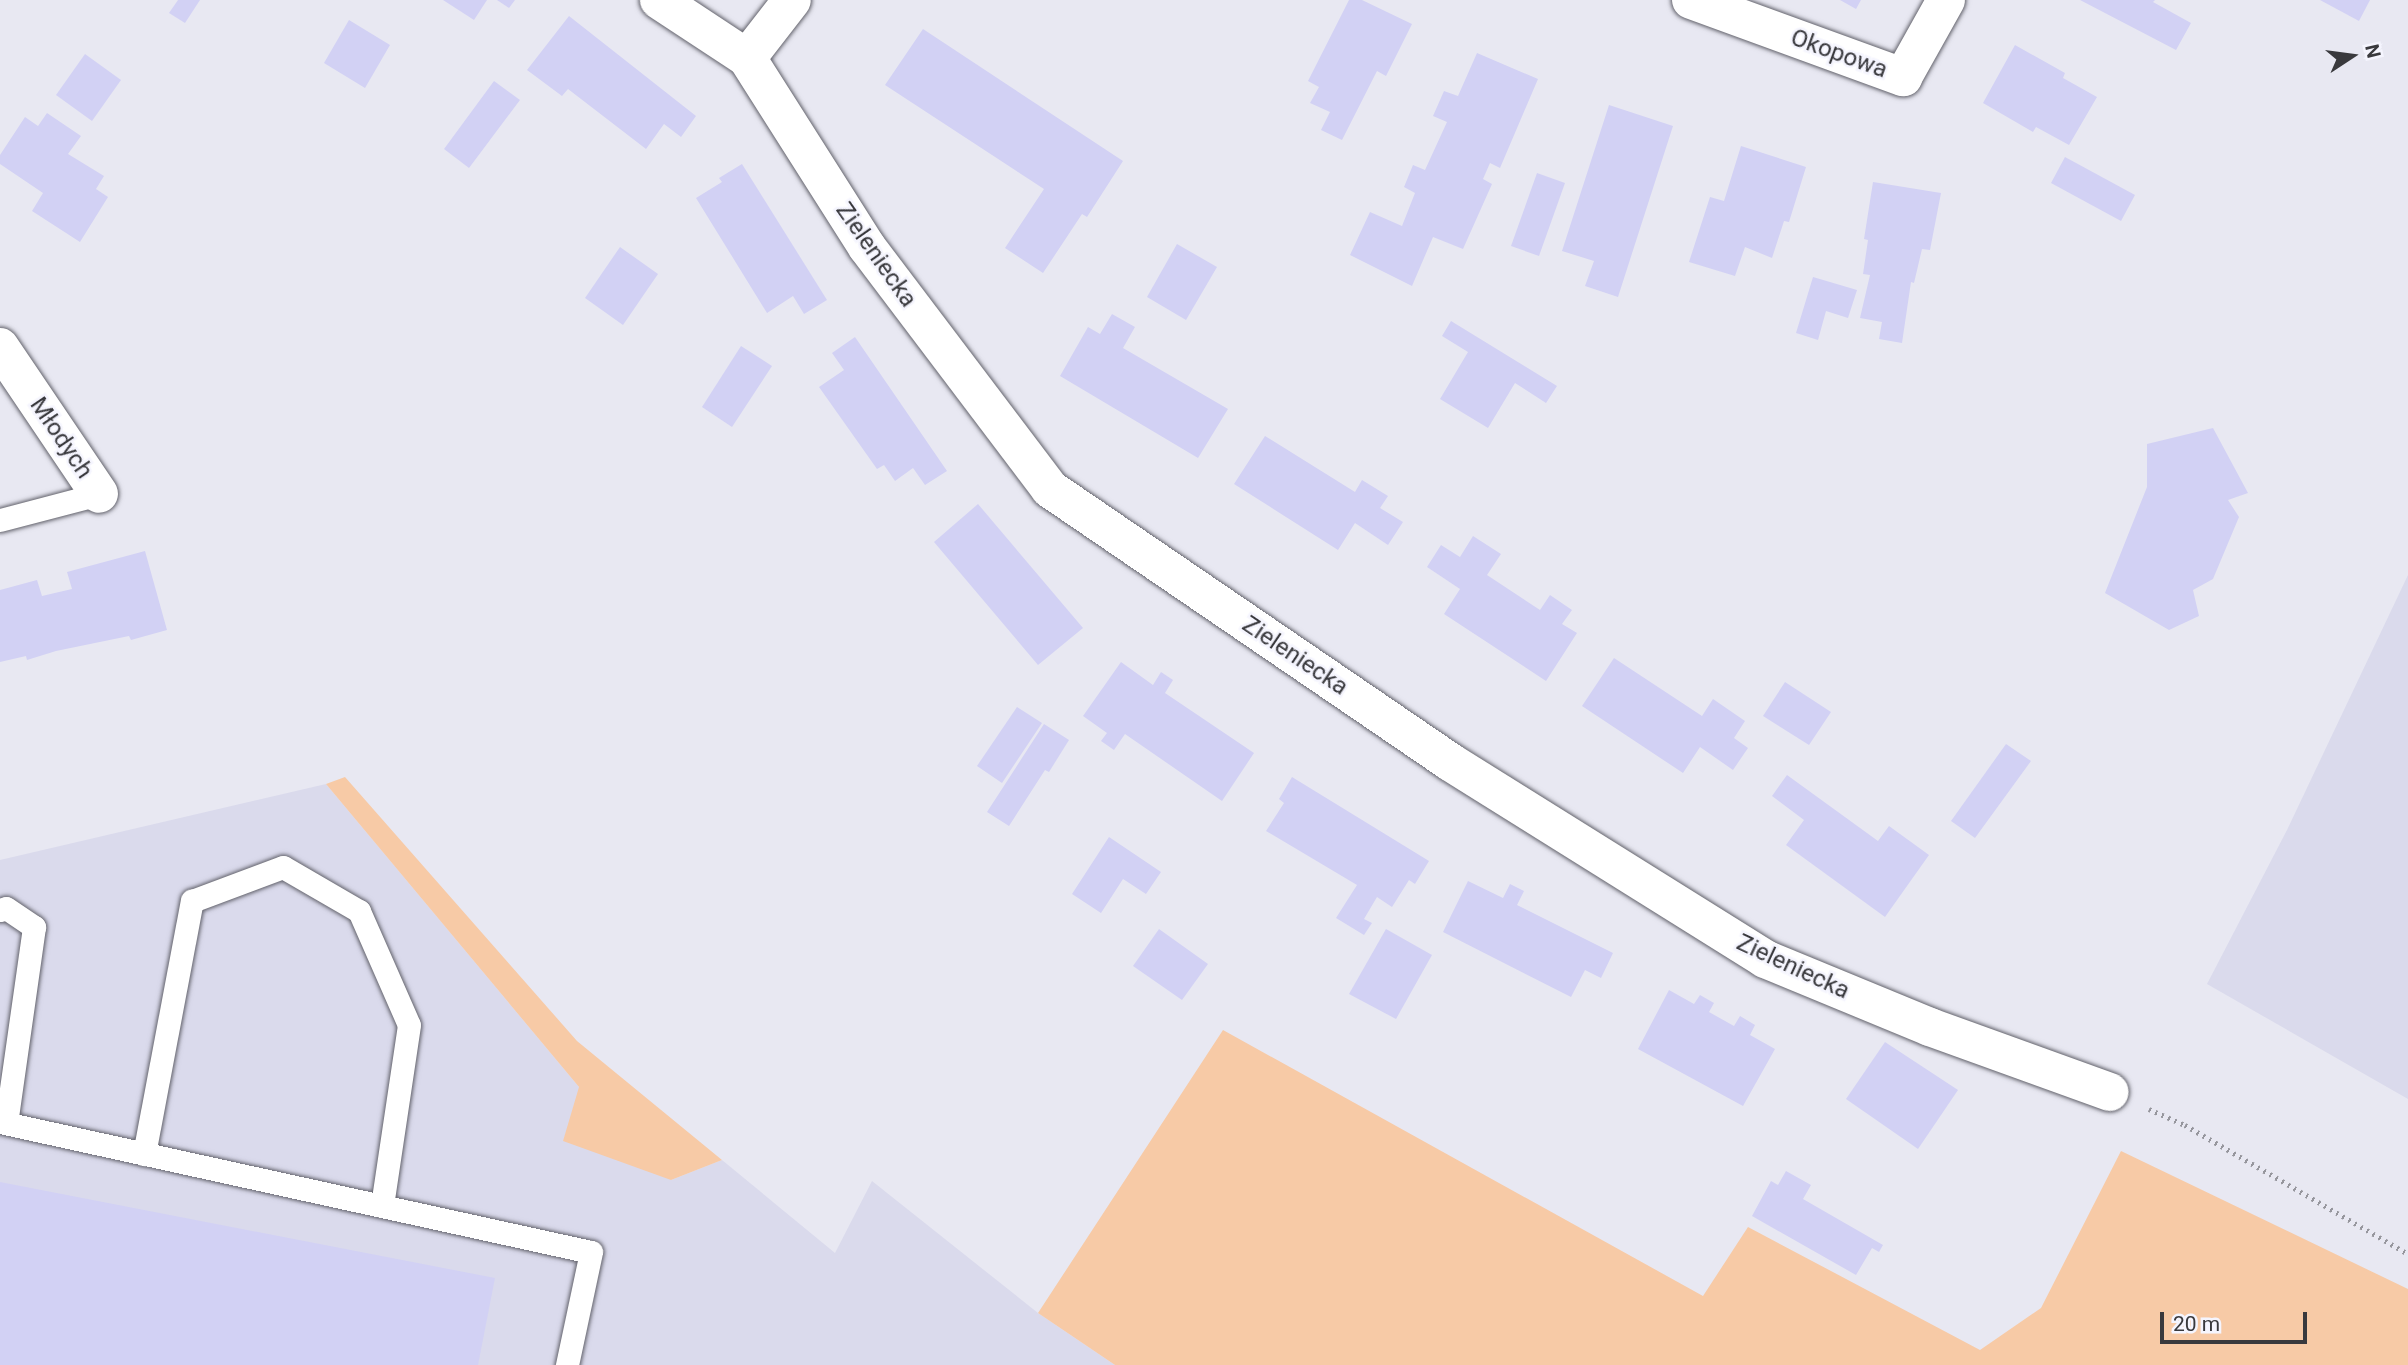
<!DOCTYPE html>
<html>
<head>
<meta charset="utf-8">
<style>
  body { margin:0 }
  #map { position:relative; width:2408px; height:1365px; overflow:hidden; background:#e8e8f2; font-family:Roboto,sans-serif }
  div>[style] { position:absolute }
  .built>* { inset:0; background:#dadaec }
  .green>* { inset:0; background:#f7caa6 }
  .building>* { inset:0; background:#d2d1f4 }
  .path>* { height:4.5px; margin-top:-2.25px; transform-origin:0; background:repeating-linear-gradient(90deg,#96969d 0 2px,transparent 0 7px) }
  .roads { filter:drop-shadow(0 0 2px #62626b) drop-shadow(0 0 2px #62626b) }
  .service>* { height:23px; margin:-11.5px; padding:0 11.5px; transform-origin:11.5px; border-radius:11.5px; background:#fff }
  .minor>* { height:38px; margin:-19px; padding:0 19px; transform-origin:19px; border-radius:19px; background:#fff }
  span { translate:-50% -50%; white-space:nowrap; text-align:center; line-height:1.15; -webkit-text-stroke:5px #f5f5fe; paint-order:stroke }
  .street-label { font-size:24px; color:#39393d }
  .north { position:absolute; left:2317px; top:21px; width:70px; height:70px; -webkit-text-stroke:5px #f5f5fe; paint-order:stroke; rotate:77deg; font-size:19px; font-weight:700; line-height:28px; text-align:center; color:#39393d }
  .north::after { content:''; display:block; margin:auto; width:24px; height:32px; background:#39393d; clip-path:polygon(50% 0,100% 100%,50% 72%,0 100%) }
  .scale { position:absolute; left:2160px; top:1312px; width:147px; height:32px; box-sizing:border-box; border:4px solid #39393d; border-top:0; padding-left:9px; font-size:21px; line-height:24px; white-space:nowrap; color:#39393d; -webkit-text-stroke:5px #f5f5fe; paint-order:stroke }
</style>
</head>
<body>
<div id="map">
  <div class="built">
    <div style="clip-path:polygon(2408px 575px,2408px 1099px,2207px 984px,2287px 830px)"></div>
    <div style="clip-path:polygon(326px 784px,579px 1087px,671px 1180px,722px 1160px,835px 1253px,872px 1181px,1038px 1313px,1115px 1365px,0 1365px,0 860px)"></div>
  </div>
  <div class="green">
    <div style="clip-path:polygon(345px 777px,577px 1041px,722px 1160px,671px 1180px,563px 1141px,579px 1087px,326px 784px)"></div>
    <div style="clip-path:polygon(1223px 1030px,1703px 1296px,1748px 1227px,1980px 1350px,2041px 1308px,2121px 1151px,2408px 1289px,2408px 1365px,1115px 1365px,1038px 1313px)"></div>
  </div>
  <div class="building">
    <div style="clip-path:polygon(178px 0,200px 0,185px 23px,169px 13px)"></div>
    <div style="clip-path:polygon(443px 0,487px 0,474px 20px)"></div>
    <div style="clip-path:polygon(497px 0,515px 0,509px 8px)"></div>
    <div style="clip-path:polygon(1349px 0,1362px 0,1412px 24px,1386px 76px,1377px 71px,1342px 140px,1321px 130px,1330px 112px,1310px 103px,1319px 87px,1308px 81px)"></div>
    <div style="clip-path:polygon(1840px 0,1861px 0,1856px 9px)"></div>
    <div style="clip-path:polygon(2080px 0,2155px 0,2153px 2px,2191px 23px,2176px 50px)"></div>
    <div style="clip-path:polygon(2320px 0,2370px 0,2359px 21px)"></div>
    <div style="clip-path:polygon(569px 16px,696px 116px,681px 137px,664px 124px,646px 149px,568px 89px,562px 96px,527px 70px)"></div>
    <div style="clip-path:polygon(349px 20px,390px 45px,365px 88px,324px 63px)"></div>
    <div style="clip-path:polygon(923px 29px,1123px 161px,1087px 217px,1082px 214px,1043px 273px,1005px 248px,1044px 189px,885px 85px)"></div>
    <div style="clip-path:polygon(2015px 45px,2065px 73px,2063px 78px,2097px 97px,2069px 145px,2036px 127px,2033px 132px,1983px 103px)"></div>
    <div style="clip-path:polygon(1477px 53px,1538px 79px,1500px 168px,1490px 163px,1483px 179px,1492px 184px,1463px 249px,1433px 237px,1412px 286px,1350px 255px,1370px 212px,1402px 226px,1415px 193px,1404px 187px,1413px 165px,1425px 170px,1447px 122px,1433px 116px,1444px 91px,1458px 96px)"></div>
    <div style="clip-path:polygon(85px 54px,121px 80px,92px 121px,56px 95px)"></div>
    <div style="clip-path:polygon(494px 81px,520px 100px,469px 168px,444px 149px)"></div>
    <div style="clip-path:polygon(1609px 105px,1673px 126px,1618px 297px,1585px 286px,1594px 261px,1562px 251px)"></div>
    <div style="clip-path:polygon(47px 113px,81px 136px,68px 154px,104px 176px,96px 189px,108px 197px,80px 242px,32px 211px,43px 193px,0 164px,0 155px,25px 117px,38px 126px)"></div>
    <div style="clip-path:polygon(1741px 146px,1806px 167px,1789px 222px,1784px 221px,1772px 258px,1745px 247px,1735px 276px,1689px 262px,1710px 197px,1724px 201px)"></div>
    <div style="clip-path:polygon(2065px 157px,2135px 195px,2121px 221px,2051px 183px)"></div>
    <div style="clip-path:polygon(742px 164px,827px 300px,804px 314px,793px 296px,767px 313px,696px 198px,722px 182px,719px 178px)"></div>
    <div style="clip-path:polygon(1537px 173px,1565px 183px,1539px 256px,1511px 246px)"></div>
    <div style="clip-path:polygon(1873px 182px,1941px 193px,1930px 250px,1922px 249px,1914px 283px,1911px 282px,1902px 343px,1879px 339px,1882px 322px,1860px 318px,1870px 275px,1863px 274px,1868px 240px,1864px 239px)"></div>
    <div style="clip-path:polygon(1177px 244px,1217px 267px,1186px 320px,1147px 297px)"></div>
    <div style="clip-path:polygon(620px 247px,658px 274px,623px 325px,585px 298px)"></div>
    <div style="clip-path:polygon(1813px 277px,1857px 290px,1848px 318px,1826px 311px,1818px 340px,1796px 333px)"></div>
    <div style="clip-path:polygon(1112px 314px,1135px 327px,1123px 348px,1228px 409px,1198px 458px,1060px 376px,1088px 327px,1100px 334px)"></div>
    <div style="clip-path:polygon(1451px 321px,1557px 386px,1546px 403px,1515px 383px,1488px 428px,1440px 399px,1468px 352px,1442px 336px)"></div>
    <div style="clip-path:polygon(855px 337px,947px 471px,925px 485px,913px 468px,895px 481px,884px 465px,877px 469px,819px 387px,844px 370px,832px 353px)"></div>
    <div style="clip-path:polygon(741px 346px,772px 366px,732px 427px,702px 407px)"></div>
    <div style="clip-path:polygon(2213px 428px,2248px 493px,2228px 500px,2239px 517px,2213px 579px,2193px 590px,2199px 616px,2169px 630px,2105px 593px,2147px 487px,2147px 444px)"></div>
    <div style="clip-path:polygon(1265px 436px,1355px 492px,1362px 480px,1388px 496px,1380px 508px,1403px 522px,1388px 545px,1355px 523px,1338px 550px,1234px 484px)"></div>
    <div style="clip-path:polygon(978px 504px,1083px 628px,1038px 665px,934px 542px)"></div>
    <div style="clip-path:polygon(1473px 536px,1501px 554px,1487px 575px,1540px 610px,1550px 595px,1572px 610px,1562px 624px,1577px 633px,1546px 681px,1444px 614px,1460px 589px,1427px 567px,1441px 545px,1460px 557px)"></div>
    <div style="clip-path:polygon(145px 551px,167px 630px,131px 640px,129px 636px,56px 651px,27px 660px,26px 656px,0 662px,0 590px,37px 580px,42px 596px,72px 589px,67px 572px)"></div>
    <div style="clip-path:polygon(1614px 658px,1702px 716px,1713px 699px,1745px 721px,1734px 738px,1748px 748px,1733px 770px,1700px 747px,1683px 773px,1582px 706px)"></div>
    <div style="clip-path:polygon(1121px 662px,1153px 685px,1161px 672px,1173px 680px,1165px 693px,1254px 753px,1222px 801px,1125px 734px,1114px 750px,1101px 741px,1107px 733px,1083px 716px)"></div>
    <div style="clip-path:polygon(1785px 682px,1831px 712px,1809px 745px,1763px 716px)"></div>
    <div style="clip-path:polygon(1017px 707px,1042px 723px,1002px 783px,977px 766px)"></div>
    <div style="clip-path:polygon(1044px 724px,1069px 740px,1049px 772px,1045px 770px,1009px 826px,987px 812px)"></div>
    <div style="clip-path:polygon(2006px 744px,2031px 761px,1975px 838px,1951px 821px)"></div>
    <div style="clip-path:polygon(1787px 775px,1878px 841px,1889px 826px,1929px 855px,1885px 917px,1786px 845px,1804px 820px,1772px 796px)"></div>
    <div style="clip-path:polygon(1292px 777px,1429px 861px,1415px 884px,1409px 880px,1392px 907px,1377px 897px,1364px 919px,1372px 923px,1364px 935px,1336px 918px,1357px 885px,1266px 831px,1284px 803px,1279px 799px)"></div>
    <div style="clip-path:polygon(1109px 837px,1161px 872px,1146px 894px,1123px 879px,1101px 913px,1072px 894px)"></div>
    <div style="clip-path:polygon(1468px 881px,1503px 898px,1510px 884px,1524px 891px,1517px 905px,1613px 953px,1601px 978px,1585px 970px,1571px 997px,1443px 932px)"></div>
    <div style="clip-path:polygon(1159px 929px,1208px 964px,1182px 1000px,1133px 966px)"></div>
    <div style="clip-path:polygon(1386px 929px,1432px 955px,1396px 1019px,1349px 994px)"></div>
    <div style="clip-path:polygon(1669px 990px,1694px 1004px,1700px 995px,1714px 1003px,1709px 1012px,1734px 1026px,1740px 1016px,1755px 1025px,1750px 1035px,1775px 1049px,1743px 1106px,1638px 1049px)"></div>
    <div style="clip-path:polygon(1885px 1042px,1958px 1090px,1918px 1149px,1846px 1099px)"></div>
    <div style="clip-path:polygon(1786px 1171px,1811px 1185px,1803px 1199px,1883px 1245px,1879px 1252px,1872px 1248px,1856px 1275px,1752px 1216px,1771px 1181px,1778px 1185px)"></div>
    <div style="clip-path:polygon(0 1182px,495px 1278px,478px 1365px,0 1365px)"></div>
  </div>
  <div class="path">
    <div style="left:2149px;top:1109px;width:39px;rotate:24deg"></div>
    <div style="left:2185px;top:1125px;width:258px;rotate:30deg"></div>
  </div>
  <div class="roads">
    <div class="service">
      <div style="left:0;top:520px;width:102px;rotate:-14.7deg"></div>
      <div style="left:0;top:910px;width:6px;rotate:-18deg"></div>
      <div style="left:6px;top:908px;width:34px;rotate:34deg"></div>
      <div style="left:34px;top:927px;width:198px;rotate:98.1deg"></div>
      <div style="left:0;top:1122px;width:605px;rotate:12.41deg"></div>
      <div style="left:591px;top:1252px;width:116px;rotate:102deg"></div>
      <div style="left:144px;top:1154px;width:258px;rotate:-79.3deg"></div>
      <div style="left:192px;top:901px;width:97px;rotate:-20.5deg"></div>
      <div style="left:283px;top:867px;width:88px;rotate:30.1deg"></div>
      <div style="left:359px;top:911px;width:124px;rotate:66.3deg"></div>
      <div style="left:409px;top:1025px;width:183px;rotate:98.5deg"></div>
    </div>
    <div class="minor">
      <div style="left:659px;top:0;width:105px;rotate:33.4deg"></div>
      <div style="left:747px;top:58px;width:224px;rotate:57.6deg"></div>
      <div style="left:867px;top:247px;width:303px;rotate:52.9deg"></div>
      <div style="left:1050px;top:489px;width:484px;rotate:34.3deg"></div>
      <div style="left:1450px;top:762px;width:372px;rotate:32deg"></div>
      <div style="left:1765px;top:959px;width:178px;rotate:22.4deg"></div>
      <div style="left:1930px;top:1027px;width:191px;rotate:19.9deg"></div>
      <div style="left:1691px;top:0;width:226px;rotate:20deg"></div>
      <div style="left:1903px;top:77px;width:88px;rotate:-60.8deg"></div>
      <div style="left:747px;top:58px;width:73px;rotate:-52.2deg"></div>
      <div style="left:0;top:347px;width:177px;rotate:56deg"></div>
    </div>
  </div>
  <div class="street-label">
    <span style="left:1839px;top:54px;rotate:20deg">Okopowa</span>
    <span style="left:876px;top:255px;rotate:55deg">Zieleniecka</span>
    <span style="left:61px;top:438px;rotate:56deg">Młodych</span>
    <span style="left:1295px;top:656px;rotate:34deg">Zieleniecka</span>
    <span style="left:1793px;top:967px;rotate:25deg">Zieleniecka</span>
  </div>
  <div class="north">N</div>
  <div class="scale">20 m</div>
</div>
</body>
</html>
